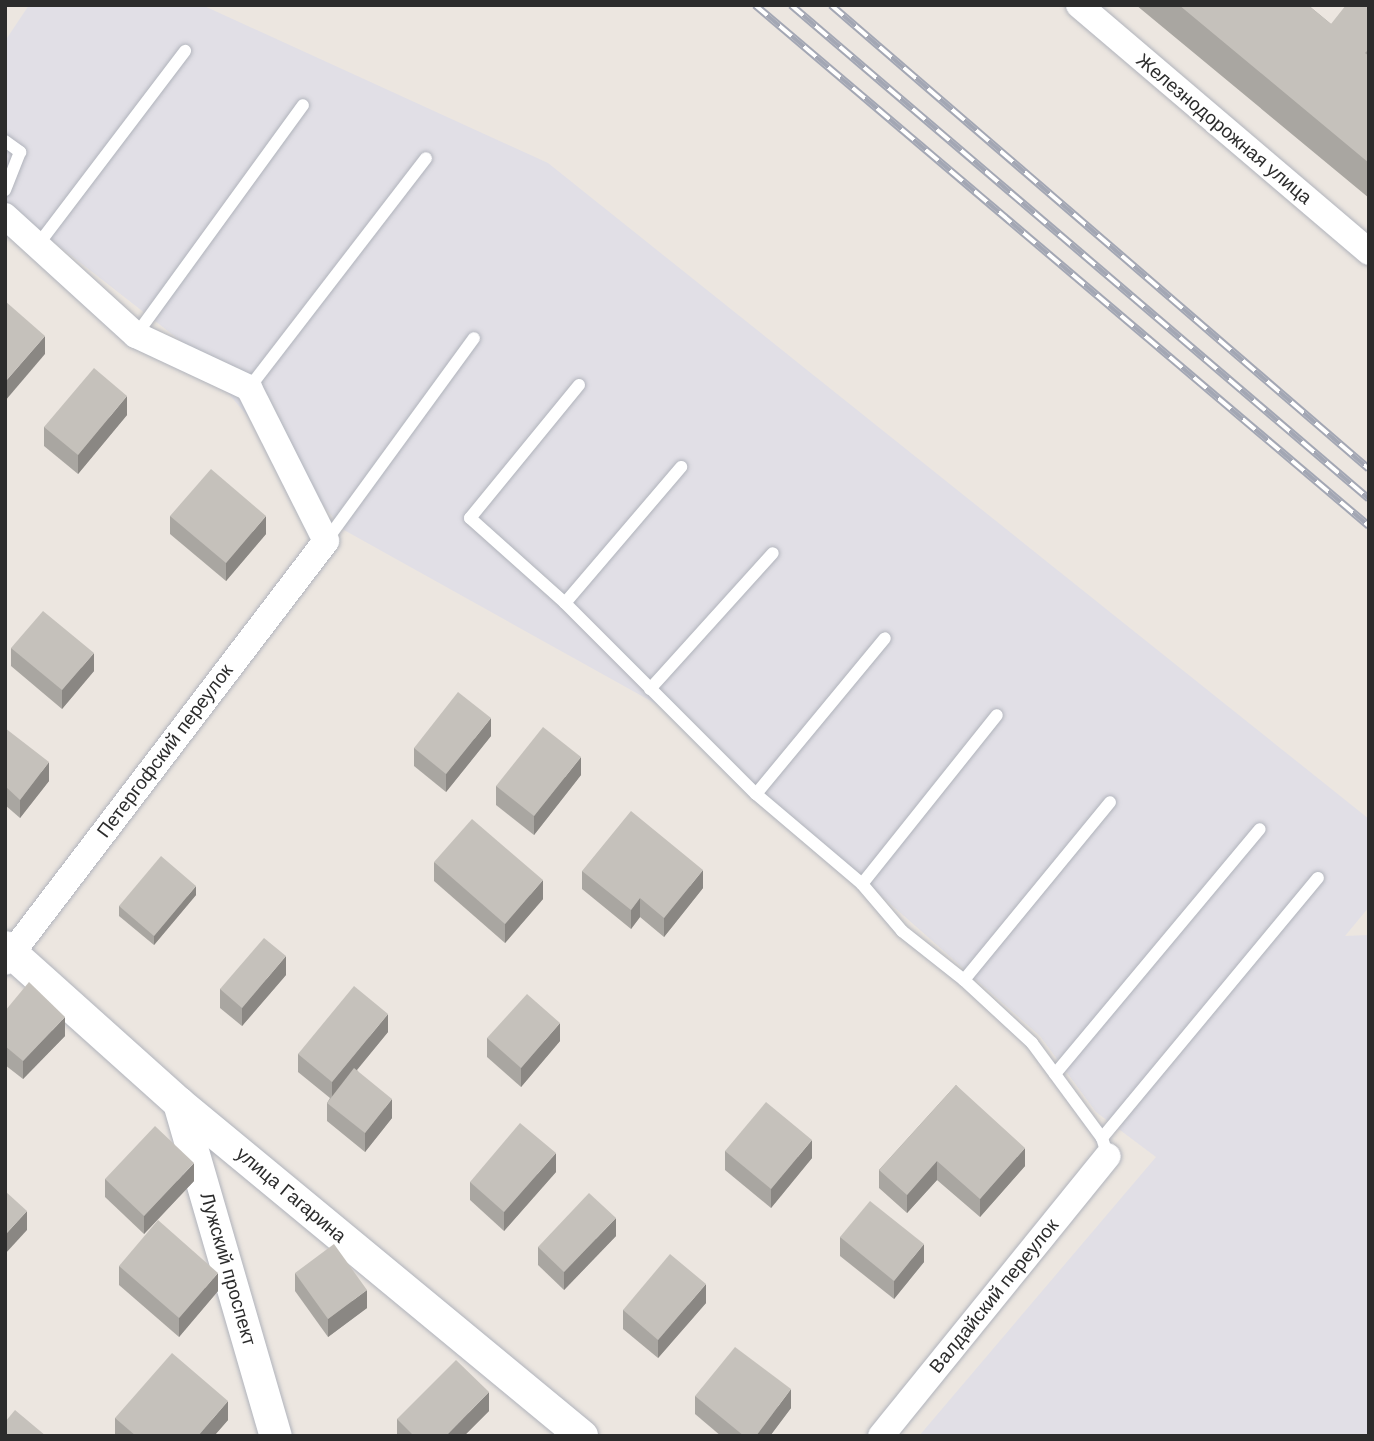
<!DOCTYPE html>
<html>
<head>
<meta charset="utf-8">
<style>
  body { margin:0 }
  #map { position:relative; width:1374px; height:1441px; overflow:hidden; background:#ece6e0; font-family:Helvetica,sans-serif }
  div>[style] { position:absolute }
  .industrial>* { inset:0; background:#e1dfe6 }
  .roads { filter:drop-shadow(0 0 2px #b0b3bb) drop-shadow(0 0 2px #b0b3bb) }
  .service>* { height:12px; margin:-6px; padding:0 6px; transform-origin:6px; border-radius:6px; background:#fff }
  .minor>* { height:26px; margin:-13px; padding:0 13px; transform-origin:13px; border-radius:13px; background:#fff }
  .tertiary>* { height:32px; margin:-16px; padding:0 16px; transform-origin:16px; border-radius:16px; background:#fff }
  .rail>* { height:8px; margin-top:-4px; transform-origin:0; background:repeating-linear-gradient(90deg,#fff 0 16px,#a3a7b4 0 32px); box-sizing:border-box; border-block:2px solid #a3a7b4 }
  .wall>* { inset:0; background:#a9a6a1 }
  .shaded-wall>* { inset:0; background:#8a8783 }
  .building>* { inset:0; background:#c5c1bb }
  span { translate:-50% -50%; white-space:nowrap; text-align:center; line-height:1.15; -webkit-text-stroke:5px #fff; paint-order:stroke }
  .street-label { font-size:19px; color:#2c2c2c }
  .frame { position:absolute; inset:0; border:7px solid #2c2c2c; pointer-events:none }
</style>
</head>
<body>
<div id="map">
  <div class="industrial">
    <div style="clip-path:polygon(29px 5px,202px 5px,548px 163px,1369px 819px,1369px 907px,1345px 936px,1369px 935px,1369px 1436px,919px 1436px,1156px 1157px,1096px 1112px,1040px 1036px,676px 715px,344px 530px,191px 349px,5px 204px,5px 41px)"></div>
  </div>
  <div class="roads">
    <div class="service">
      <div style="left:5px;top:141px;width:19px;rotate:36deg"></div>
      <div style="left:20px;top:152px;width:41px;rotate:111.5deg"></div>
      <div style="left:37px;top:246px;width:245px;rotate:-52.8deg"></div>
      <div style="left:136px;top:335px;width:284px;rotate:-54deg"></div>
      <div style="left:579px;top:385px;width:172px;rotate:129.3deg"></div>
      <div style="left:470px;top:518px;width:127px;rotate:41.8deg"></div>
      <div style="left:565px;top:603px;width:270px;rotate:45deg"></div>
      <div style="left:756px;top:794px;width:139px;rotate:40.3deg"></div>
      <div style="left:862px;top:884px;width:62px;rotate:49.6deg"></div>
      <div style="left:902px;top:931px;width:79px;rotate:38.3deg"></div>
      <div style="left:964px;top:980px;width:93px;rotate:42.8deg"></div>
      <div style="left:1032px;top:1043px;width:118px;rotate:53.6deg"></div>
      <div style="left:1102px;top:1138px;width:19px;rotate:72deg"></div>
      <div style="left:249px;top:388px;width:290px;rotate:-52.4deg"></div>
      <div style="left:326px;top:541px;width:251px;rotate:-53.9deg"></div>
      <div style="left:565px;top:603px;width:179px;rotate:-49.5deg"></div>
      <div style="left:650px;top:689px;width:183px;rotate:-47.9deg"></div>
      <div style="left:756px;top:794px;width:202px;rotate:-50.4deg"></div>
      <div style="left:862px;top:884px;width:216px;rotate:-51.4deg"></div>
      <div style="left:964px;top:980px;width:230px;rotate:-50.6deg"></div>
      <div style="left:1055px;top:1074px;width:319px;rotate:-50.1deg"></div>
      <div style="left:1102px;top:1138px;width:338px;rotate:-50.3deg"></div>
    </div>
    <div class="minor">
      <div style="left:1079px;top:5px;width:381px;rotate:40.4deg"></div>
      <div style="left:5px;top:216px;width:177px;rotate:42.3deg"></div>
      <div style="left:136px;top:335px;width:125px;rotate:25.1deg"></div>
      <div style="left:249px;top:388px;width:171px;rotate:63.3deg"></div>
      <div style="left:326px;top:541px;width:529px;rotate:127.32deg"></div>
      <div style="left:881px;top:1436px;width:360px;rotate:-51deg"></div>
    </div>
    <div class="tertiary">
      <div style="left:5px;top:947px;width:234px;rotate:41.9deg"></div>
      <div style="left:179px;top:1103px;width:523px;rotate:39.57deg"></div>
      <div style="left:179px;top:1103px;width:347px;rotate:73.8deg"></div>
    </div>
  </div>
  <div class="rail">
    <div style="left:755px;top:5px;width:805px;rotate:40.32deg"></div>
    <div style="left:791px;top:5px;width:760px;rotate:40.52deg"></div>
    <div style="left:831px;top:5px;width:710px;rotate:40.78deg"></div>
  </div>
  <div class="wall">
    <div style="clip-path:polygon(1136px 5px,1308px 5px,1331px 24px,1369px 9px,1369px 198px)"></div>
    <div style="clip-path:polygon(127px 415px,78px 474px,44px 446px,44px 427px)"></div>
    <div style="clip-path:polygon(170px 516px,266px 534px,226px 581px,170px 534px)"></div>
    <div style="clip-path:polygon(11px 648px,94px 671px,62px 709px,11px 666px)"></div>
    <div style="clip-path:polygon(5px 728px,49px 781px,20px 818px,5px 805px)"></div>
    <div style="clip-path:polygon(491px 736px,446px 792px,414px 766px,414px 748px)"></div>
    <div style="clip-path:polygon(581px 775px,534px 835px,496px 805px,496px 786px)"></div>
    <div style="clip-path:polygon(434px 862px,543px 899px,505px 943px,434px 881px)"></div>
    <div style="clip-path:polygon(582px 871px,703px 888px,664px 937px,640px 917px,631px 929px,582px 889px)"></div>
    <div style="clip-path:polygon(196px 895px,154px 945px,119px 916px,119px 906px)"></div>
    <div style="clip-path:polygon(286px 975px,242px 1026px,220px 1008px,220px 989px)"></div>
    <div style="clip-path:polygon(5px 1011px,65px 1036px,23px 1079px,5px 1065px)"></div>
    <div style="clip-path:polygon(388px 1032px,357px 1070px,392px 1118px,365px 1152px,327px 1121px,327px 1103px,330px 1098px,298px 1072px,298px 1054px)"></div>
    <div style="clip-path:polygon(487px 1038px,560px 1041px,521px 1087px,487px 1057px)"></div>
    <div style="clip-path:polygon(956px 1085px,1025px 1166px,980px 1217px,937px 1180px,907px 1213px,879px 1188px,879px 1170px)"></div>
    <div style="clip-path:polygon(725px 1151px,812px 1158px,771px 1208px,725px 1170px)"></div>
    <div style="clip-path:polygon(556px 1172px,504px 1231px,470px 1200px,470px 1182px)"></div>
    <div style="clip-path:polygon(105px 1179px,194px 1181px,144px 1234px,105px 1197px)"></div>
    <div style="clip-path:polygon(616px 1236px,564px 1290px,538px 1265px,538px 1247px)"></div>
    <div style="clip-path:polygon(840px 1237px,924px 1262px,894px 1299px,840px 1256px)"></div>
    <div style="clip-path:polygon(119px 1266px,218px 1291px,179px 1337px,119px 1285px)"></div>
    <div style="clip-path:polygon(295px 1273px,367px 1308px,328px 1337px,295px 1291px)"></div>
    <div style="clip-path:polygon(706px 1303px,658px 1358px,623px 1329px,623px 1310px)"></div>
    <div style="clip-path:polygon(695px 1396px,791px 1408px,770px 1436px,721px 1436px,695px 1414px)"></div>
    <div style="clip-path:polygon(489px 1411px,464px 1436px,397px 1436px,397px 1419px)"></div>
    <div style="clip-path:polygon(115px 1418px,228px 1420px,214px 1436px,115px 1436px)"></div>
  </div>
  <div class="shaded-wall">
    <div style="clip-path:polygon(45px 336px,45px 354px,5px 401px,5px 382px)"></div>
    <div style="clip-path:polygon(127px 396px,127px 415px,78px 474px,78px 455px)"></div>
    <div style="clip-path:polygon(266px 516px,266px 534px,226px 581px,226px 563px)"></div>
    <div style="clip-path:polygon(94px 653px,94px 671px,62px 709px,62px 690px)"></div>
    <div style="clip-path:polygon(491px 718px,491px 736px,446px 792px,446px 774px)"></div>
    <div style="clip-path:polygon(581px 757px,581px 775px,534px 835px,534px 816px)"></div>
    <div style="clip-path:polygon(49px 762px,49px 781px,20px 818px,20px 800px)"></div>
    <div style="clip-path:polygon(703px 870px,703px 888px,664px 937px,664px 918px)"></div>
    <div style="clip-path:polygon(543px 880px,543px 899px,505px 943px,505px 924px)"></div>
    <div style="clip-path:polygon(196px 886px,196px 895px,154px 945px,154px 936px)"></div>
    <div style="clip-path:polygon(640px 898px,640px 917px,631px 929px,631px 910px)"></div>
    <div style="clip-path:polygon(286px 956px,286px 975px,242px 1026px,242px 1008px)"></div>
    <div style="clip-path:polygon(388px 1014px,388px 1032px,332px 1100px,332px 1082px)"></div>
    <div style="clip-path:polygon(65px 1017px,65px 1036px,23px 1079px,23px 1061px)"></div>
    <div style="clip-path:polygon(560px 1023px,560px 1041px,521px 1087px,521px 1068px)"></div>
    <div style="clip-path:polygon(392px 1099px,392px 1118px,365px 1152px,365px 1133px)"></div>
    <div style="clip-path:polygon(812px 1140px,812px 1158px,771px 1208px,771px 1189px)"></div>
    <div style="clip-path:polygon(1025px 1148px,1025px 1166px,980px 1217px,980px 1199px)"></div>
    <div style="clip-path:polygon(556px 1153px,556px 1172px,504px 1231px,504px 1212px)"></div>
    <div style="clip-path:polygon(937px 1161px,937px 1180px,907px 1213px,907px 1195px)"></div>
    <div style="clip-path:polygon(194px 1163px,194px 1181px,144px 1234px,144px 1216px)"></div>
    <div style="clip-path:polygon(27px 1211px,27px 1230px,5px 1254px,5px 1235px)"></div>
    <div style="clip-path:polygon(616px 1218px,616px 1236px,564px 1290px,564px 1272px)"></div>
    <div style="clip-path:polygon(924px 1244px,924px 1262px,894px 1299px,894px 1281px)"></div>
    <div style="clip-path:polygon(218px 1273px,218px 1291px,179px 1337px,179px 1318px)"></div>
    <div style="clip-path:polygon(706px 1284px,706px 1303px,658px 1358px,658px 1340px)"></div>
    <div style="clip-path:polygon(367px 1290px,367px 1308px,328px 1337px,328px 1319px)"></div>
    <div style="clip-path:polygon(791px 1389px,791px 1408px,770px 1436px,756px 1436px)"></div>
    <div style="clip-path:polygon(489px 1392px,489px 1411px,464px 1436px,446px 1436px)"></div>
    <div style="clip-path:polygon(228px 1401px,228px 1420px,214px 1436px,198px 1436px)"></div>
  </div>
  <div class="building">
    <div style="clip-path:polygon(1179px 5px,1308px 5px,1331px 24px,1346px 5px,1365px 5px,1369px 9px,1369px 49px,1365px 53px,1369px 56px,1369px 163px)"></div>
    <div style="clip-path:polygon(5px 301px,45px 336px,5px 382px)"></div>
    <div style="clip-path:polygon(94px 368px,127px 396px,78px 455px,44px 427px)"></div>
    <div style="clip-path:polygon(211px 469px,266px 516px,226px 563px,170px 516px)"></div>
    <div style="clip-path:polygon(43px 611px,94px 653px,62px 690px,11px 648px)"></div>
    <div style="clip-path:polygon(458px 692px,491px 718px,446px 774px,414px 748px)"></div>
    <div style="clip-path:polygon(543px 727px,581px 757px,534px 816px,496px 786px)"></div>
    <div style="clip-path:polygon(5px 728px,49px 762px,20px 800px,5px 786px)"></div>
    <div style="clip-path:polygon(631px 811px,703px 870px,664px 918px,640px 898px,631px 910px,582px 871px)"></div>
    <div style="clip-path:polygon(472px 819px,543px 880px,505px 924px,434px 862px)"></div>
    <div style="clip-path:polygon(161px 856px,196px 886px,154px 936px,119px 906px)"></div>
    <div style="clip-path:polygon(264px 938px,286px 956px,242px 1008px,220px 989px)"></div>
    <div style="clip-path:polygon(29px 982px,65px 1017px,23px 1061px,5px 1046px,5px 1011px)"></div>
    <div style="clip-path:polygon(354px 986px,388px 1014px,332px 1082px,298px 1054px)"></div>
    <div style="clip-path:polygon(527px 994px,560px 1023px,521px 1068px,487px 1038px)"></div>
    <div style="clip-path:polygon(354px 1068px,392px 1099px,365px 1133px,327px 1103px)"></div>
    <div style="clip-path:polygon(956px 1085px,1025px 1148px,980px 1199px,937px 1161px,907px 1195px,879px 1170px)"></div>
    <div style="clip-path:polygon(766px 1102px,812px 1140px,771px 1189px,725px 1151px)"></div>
    <div style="clip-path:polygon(520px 1123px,556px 1153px,504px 1212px,470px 1182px)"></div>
    <div style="clip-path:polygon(155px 1126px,194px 1163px,144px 1216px,105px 1179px)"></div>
    <div style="clip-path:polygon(5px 1191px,27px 1211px,5px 1235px)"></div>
    <div style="clip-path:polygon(589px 1193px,616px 1218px,564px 1272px,538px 1247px)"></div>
    <div style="clip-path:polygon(870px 1201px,924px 1244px,894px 1281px,840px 1237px)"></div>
    <div style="clip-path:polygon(158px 1220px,218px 1273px,179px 1318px,119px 1266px)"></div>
    <div style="clip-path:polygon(334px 1244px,367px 1290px,328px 1319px,295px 1273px)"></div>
    <div style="clip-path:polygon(670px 1254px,706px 1284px,658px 1340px,623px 1310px)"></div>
    <div style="clip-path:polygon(735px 1347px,791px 1389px,756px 1436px,744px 1436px,695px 1396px)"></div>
    <div style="clip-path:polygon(172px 1353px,228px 1401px,198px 1436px,136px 1436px,115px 1418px)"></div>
    <div style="clip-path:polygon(456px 1360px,489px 1392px,446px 1436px,414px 1436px,397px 1419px)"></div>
    <div style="clip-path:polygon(15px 1410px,46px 1436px,5px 1436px,5px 1422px)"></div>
  </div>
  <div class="street-label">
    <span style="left:1224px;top:129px;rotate:40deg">Железнодорожная улица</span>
    <span style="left:165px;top:751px;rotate:-53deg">Петергофский переулок</span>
    <span style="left:291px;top:1195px;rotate:40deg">улица Гагарина</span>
    <span style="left:228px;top:1269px;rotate:74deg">Лужский проспект</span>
    <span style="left:994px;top:1296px;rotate:-51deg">Валдайский переулок</span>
  </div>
  <div class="frame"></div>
</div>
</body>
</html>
